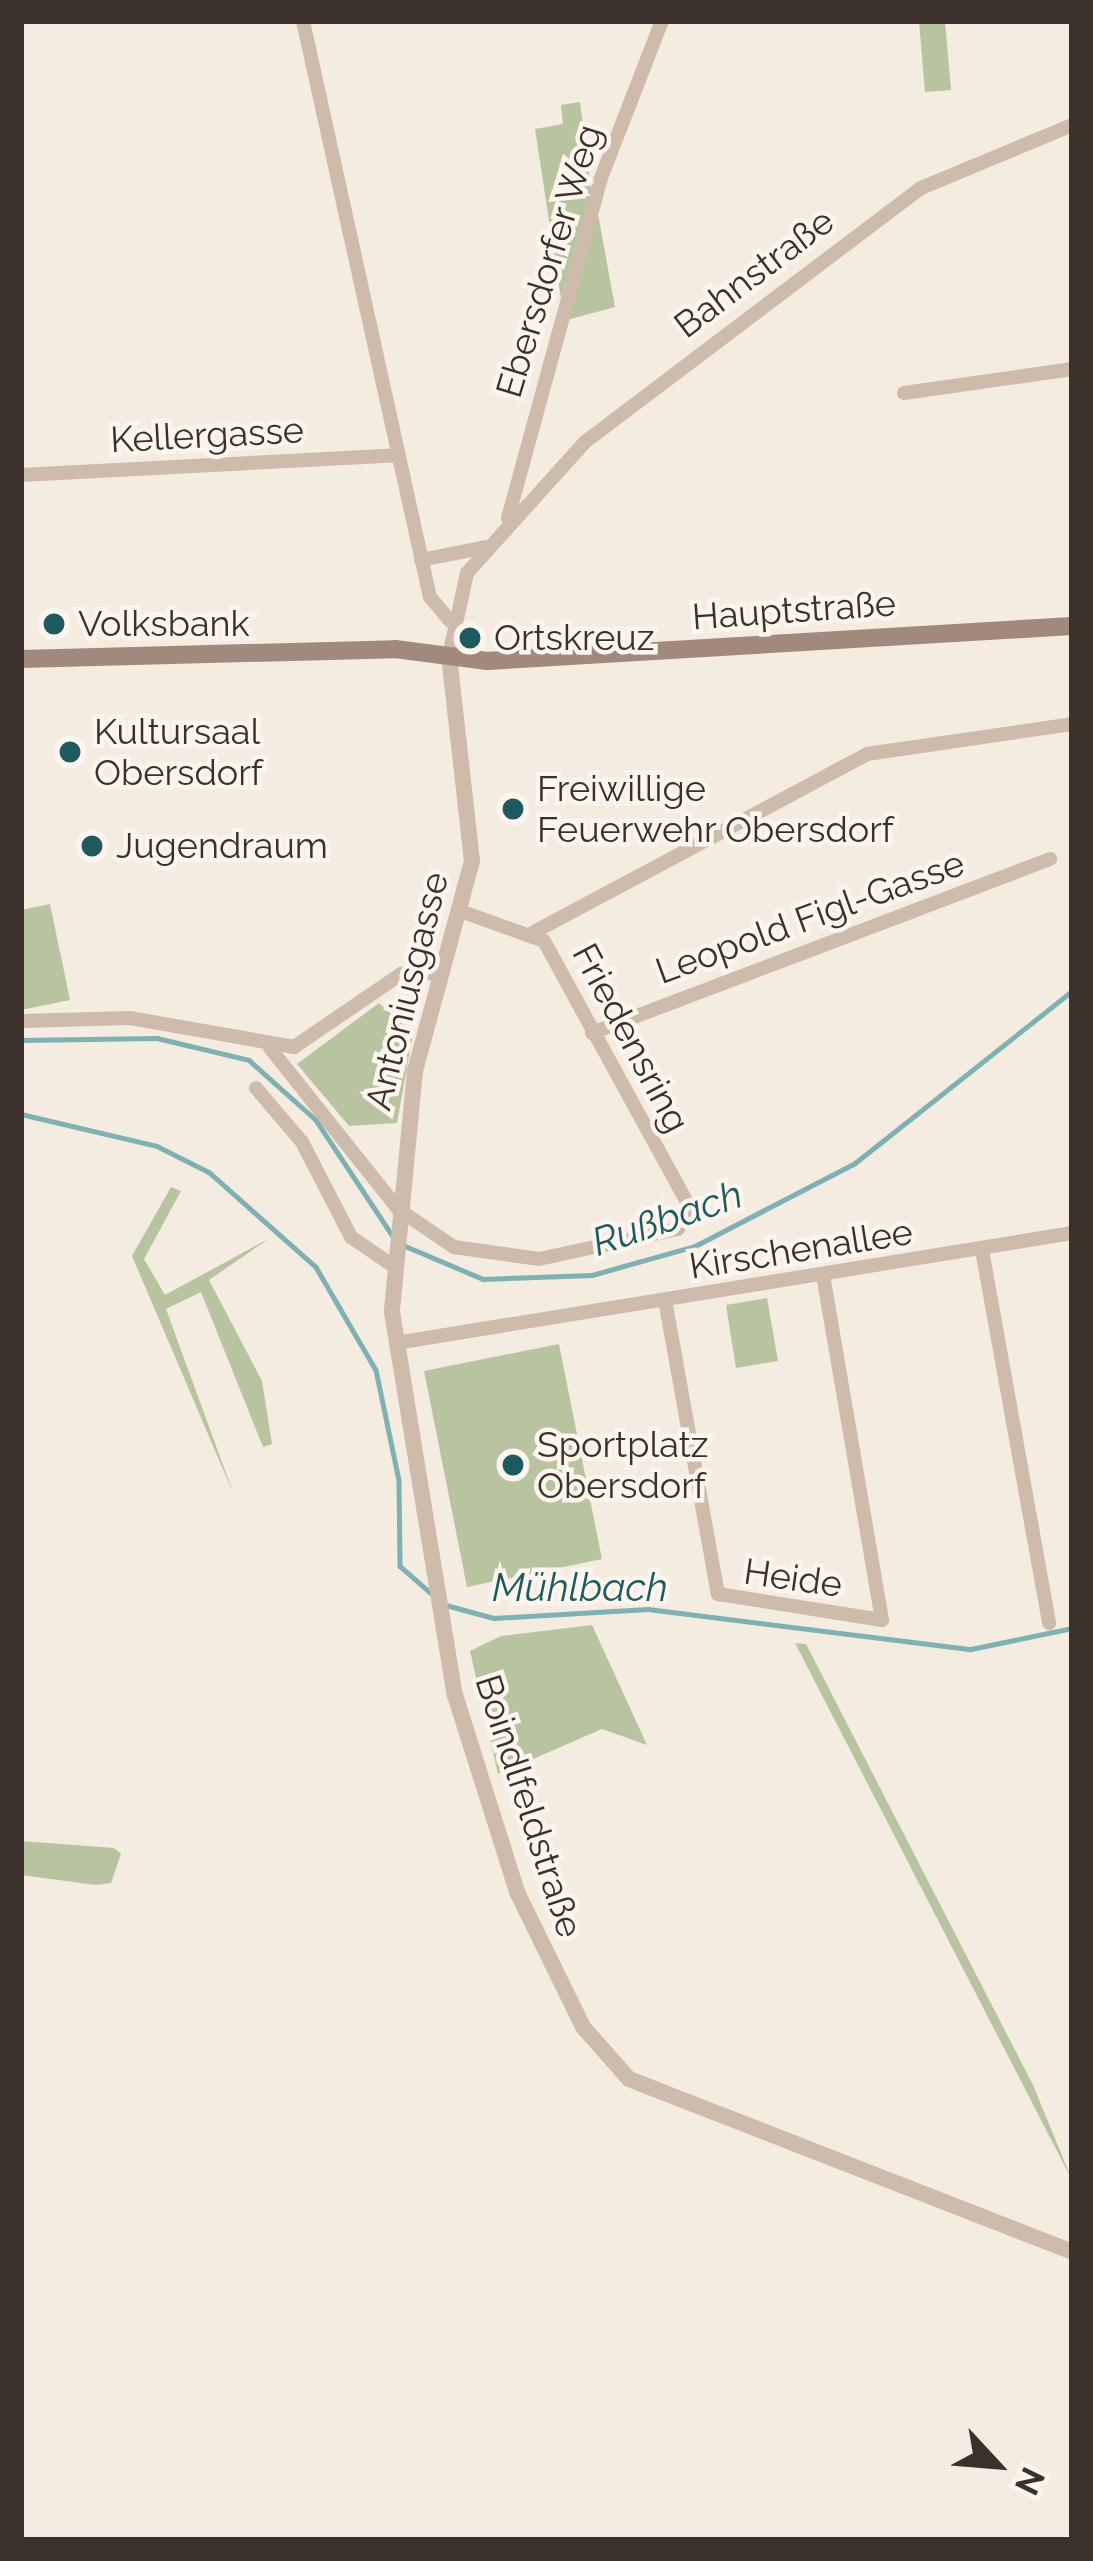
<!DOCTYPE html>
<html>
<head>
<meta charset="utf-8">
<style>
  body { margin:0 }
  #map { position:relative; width:1093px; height:2561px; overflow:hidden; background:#f4ebe1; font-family:Raleway,sans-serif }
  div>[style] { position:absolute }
  .green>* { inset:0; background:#b8c4a0 }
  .stream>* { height:4.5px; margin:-2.25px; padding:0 2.25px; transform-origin:2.25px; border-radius:2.25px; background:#7fb0b2 }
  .minor>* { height:14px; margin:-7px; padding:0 7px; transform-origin:7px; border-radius:7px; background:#cdbbac }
  .tertiary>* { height:16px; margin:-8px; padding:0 8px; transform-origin:8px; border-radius:8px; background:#cdbbac }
  .secondary>* { height:18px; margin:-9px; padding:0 9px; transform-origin:9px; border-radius:9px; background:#a18a7d }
  .dots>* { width:33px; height:33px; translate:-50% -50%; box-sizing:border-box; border:6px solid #fbf5ee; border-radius:50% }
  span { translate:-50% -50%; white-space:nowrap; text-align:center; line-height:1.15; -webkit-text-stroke:9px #fbf5ee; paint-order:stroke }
  .street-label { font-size:36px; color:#3b302b }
  .poi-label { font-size:36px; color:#3b302b }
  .left { translate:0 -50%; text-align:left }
  .water-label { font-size:39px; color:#1f5a5e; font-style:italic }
  .frame { position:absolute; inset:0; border:24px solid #3b302b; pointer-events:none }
  .north { position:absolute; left:937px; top:2405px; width:120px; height:120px; -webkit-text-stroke:9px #fbf5ee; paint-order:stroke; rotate:116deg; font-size:33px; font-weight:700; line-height:48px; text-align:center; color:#3b302b }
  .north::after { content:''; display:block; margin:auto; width:42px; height:54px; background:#3b302b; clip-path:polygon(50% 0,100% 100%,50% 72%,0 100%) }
</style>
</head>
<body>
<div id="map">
  <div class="green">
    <div style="clip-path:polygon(919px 21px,945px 21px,951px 90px,925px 92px)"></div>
    <div style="clip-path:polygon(580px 102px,591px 190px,561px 298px,535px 129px,563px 124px,561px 105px)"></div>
    <div style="clip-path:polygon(598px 214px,615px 307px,567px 320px,584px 263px)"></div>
    <div style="clip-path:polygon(50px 904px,70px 1000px,21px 1010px,21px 910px)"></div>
    <div style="clip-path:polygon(379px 1003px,413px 1034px,397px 1123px,349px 1126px,297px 1064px)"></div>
    <div style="clip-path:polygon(171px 1187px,181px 1191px,144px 1259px,165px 1295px,270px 1238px,209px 1280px,262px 1381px,272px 1444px,263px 1447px,201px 1292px,166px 1309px,234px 1495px,132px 1256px)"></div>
    <div style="clip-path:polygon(767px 1298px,778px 1361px,736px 1368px,726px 1305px)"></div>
    <div style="clip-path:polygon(559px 1344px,602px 1559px,467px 1587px,424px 1371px)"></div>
    <div style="clip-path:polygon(592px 1625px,647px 1745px,602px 1729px,498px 1774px,470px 1651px,501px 1636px)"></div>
    <div style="clip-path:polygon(795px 1643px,806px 1644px,1033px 2085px,1072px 2180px)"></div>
    <div style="clip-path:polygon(21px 1841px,114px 1848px,121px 1854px,111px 1883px,96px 1885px,21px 1875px)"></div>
  </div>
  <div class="stream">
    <div style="left:21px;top:1040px;width:136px;rotate:-0.8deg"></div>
    <div style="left:157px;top:1038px;width:95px;rotate:13.4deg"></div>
    <div style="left:249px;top:1060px;width:90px;rotate:41.8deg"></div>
    <div style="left:316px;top:1120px;width:141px;rotate:56.5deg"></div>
    <div style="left:21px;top:1114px;width:140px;rotate:13.2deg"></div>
    <div style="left:157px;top:1146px;width:58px;rotate:26.6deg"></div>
    <div style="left:209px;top:1172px;width:143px;rotate:41.6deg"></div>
    <div style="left:316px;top:1267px;width:119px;rotate:59.8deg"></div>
    <div style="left:376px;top:1370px;width:112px;rotate:78.2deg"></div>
    <div style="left:399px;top:1480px;width:86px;rotate:89.3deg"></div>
    <div style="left:400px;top:1566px;width:43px;rotate:41.2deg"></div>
    <div style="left:403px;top:1245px;width:87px;rotate:23deg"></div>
    <div style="left:483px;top:1279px;width:109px;rotate:-2.1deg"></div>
    <div style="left:592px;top:1275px;width:107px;rotate:-15.7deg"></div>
    <div style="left:695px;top:1246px;width:180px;rotate:-27.4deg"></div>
    <div style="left:855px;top:1163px;width:277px;rotate:-38.4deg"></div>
    <div style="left:446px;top:1605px;width:50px;rotate:15.2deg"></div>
    <div style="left:494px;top:1618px;width:154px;rotate:-3.3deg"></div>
    <div style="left:648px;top:1609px;width:325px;rotate:7.1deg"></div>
    <div style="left:971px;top:1649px;width:103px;rotate:-11.7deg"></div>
  </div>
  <div class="minor">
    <div style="left:303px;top:21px;width:590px;rotate:77.57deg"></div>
    <div style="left:430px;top:597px;width:31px;rotate:50deg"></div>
    <div style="left:904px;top:393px;width:170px;rotate:-8.1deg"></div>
    <div style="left:21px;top:475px;width:377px;rotate:-3deg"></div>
    <div style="left:508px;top:518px;width:352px;rotate:-74.7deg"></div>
    <div style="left:601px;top:178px;width:168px;rotate:-68.8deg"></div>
    <div style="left:421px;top:560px;width:66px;rotate:-11.3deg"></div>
    <div style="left:449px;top:656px;width:85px;rotate:-77.8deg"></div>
    <div style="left:467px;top:573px;width:176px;rotate:-48deg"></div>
    <div style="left:585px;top:442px;width:421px;rotate:-37.1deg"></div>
    <div style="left:921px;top:188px;width:164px;rotate:-22.6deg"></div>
    <div style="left:534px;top:932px;width:378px;rotate:-28.1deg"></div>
    <div style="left:867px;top:754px;width:207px;rotate:-8.3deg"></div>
    <div style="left:21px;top:1021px;width:109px;rotate:-1.6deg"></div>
    <div style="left:130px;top:1018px;width:167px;rotate:10deg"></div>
    <div style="left:294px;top:1047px;width:130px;rotate:-34.3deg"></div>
    <div style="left:401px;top:974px;width:42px;rotate:-1.4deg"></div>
    <div style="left:592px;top:1033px;width:490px;rotate:-20.8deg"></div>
    <div style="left:270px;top:1048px;width:206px;rotate:51.5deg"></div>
    <div style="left:398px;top:1209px;width:68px;rotate:34.2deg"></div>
    <div style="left:454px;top:1247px;width:86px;rotate:8deg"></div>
    <div style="left:539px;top:1259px;width:142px;rotate:-12.2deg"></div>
    <div style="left:678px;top:1229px;width:27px;rotate:-68deg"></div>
    <div style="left:688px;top:1204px;width:300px;rotate:-118.7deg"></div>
    <div style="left:544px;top:941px;width:86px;rotate:-160.3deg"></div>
    <div style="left:256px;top:1088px;width:71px;rotate:49.6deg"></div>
    <div style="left:302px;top:1142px;width:107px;rotate:62.7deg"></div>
    <div style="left:351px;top:1237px;width:50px;rotate:34.3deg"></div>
    <div style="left:982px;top:1250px;width:379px;rotate:79.8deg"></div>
    <div style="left:665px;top:1300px;width:299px;rotate:79.8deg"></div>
    <div style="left:718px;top:1594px;width:166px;rotate:9deg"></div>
    <div style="left:882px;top:1620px;width:349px;rotate:-99.7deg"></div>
    <div style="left:396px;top:1343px;width:685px;rotate:-9.24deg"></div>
  </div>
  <div class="tertiary">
    <div style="left:449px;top:656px;width:206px;rotate:83.6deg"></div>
    <div style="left:472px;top:861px;width:218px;rotate:105.2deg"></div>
    <div style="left:415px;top:1071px;width:242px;rotate:95.5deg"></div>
    <div style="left:392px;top:1312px;width:388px;rotate:80.7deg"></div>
    <div style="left:455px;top:1695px;width:207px;rotate:72.5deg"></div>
    <div style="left:517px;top:1892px;width:150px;rotate:63.9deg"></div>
    <div style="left:583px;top:2027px;width:69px;rotate:48.5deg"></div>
    <div style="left:629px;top:2079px;width:476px;rotate:21.3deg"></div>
  </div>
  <div class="secondary">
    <div style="left:21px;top:659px;width:374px;rotate:-1.5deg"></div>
    <div style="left:395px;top:649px;width:93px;rotate:7.4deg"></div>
    <div style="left:487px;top:661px;width:586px;rotate:-3.42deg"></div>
  </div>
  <div class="dots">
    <div style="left:54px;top:624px;background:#1f5a5e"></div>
    <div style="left:470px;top:638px;background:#1f5a5e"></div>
    <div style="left:70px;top:752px;background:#1f5a5e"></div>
    <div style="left:513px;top:809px;background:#1f5a5e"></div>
    <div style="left:92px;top:846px;background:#1f5a5e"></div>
    <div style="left:513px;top:1465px;background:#1f5a5e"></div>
  </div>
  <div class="street-label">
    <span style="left:549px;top:261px;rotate:-73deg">Ebersdorfer Weg</span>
    <span style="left:754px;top:273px;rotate:-37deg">Bahnstraße</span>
    <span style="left:207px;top:435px;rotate:-3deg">Kellergasse</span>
    <span style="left:794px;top:610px;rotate:-4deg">Hauptstraße</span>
    <span style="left:810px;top:917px;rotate:-20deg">Leopold Figl-Gasse</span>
    <span style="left:407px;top:991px;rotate:-76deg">Antoniusgasse</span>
    <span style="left:631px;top:1038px;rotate:62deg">Friedensring</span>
    <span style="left:801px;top:1249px;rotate:-9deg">Kirschenallee</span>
    <span style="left:793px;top:1578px;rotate:8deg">Heide</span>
    <span style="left:529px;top:1806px;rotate:72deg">Boindlfeldstraße</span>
  </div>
  <div class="poi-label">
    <span class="left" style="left:78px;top:624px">Volksbank</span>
    <span class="left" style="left:494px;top:638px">Ortskreuz</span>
    <span class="left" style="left:94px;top:752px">Kultursaal<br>Obersdorf</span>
    <span class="left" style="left:537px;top:809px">Freiwillige<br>Feuerwehr Obersdorf</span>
    <span class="left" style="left:116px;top:846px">Jugendraum</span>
    <span class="left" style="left:537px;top:1465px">Sportplatz<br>Obersdorf</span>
  </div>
  <div class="water-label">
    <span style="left:667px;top:1218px;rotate:-19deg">Rußbach</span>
    <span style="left:580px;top:1587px">Mühlbach</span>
  </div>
  <div class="frame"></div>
  <div class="north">N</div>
</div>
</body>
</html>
